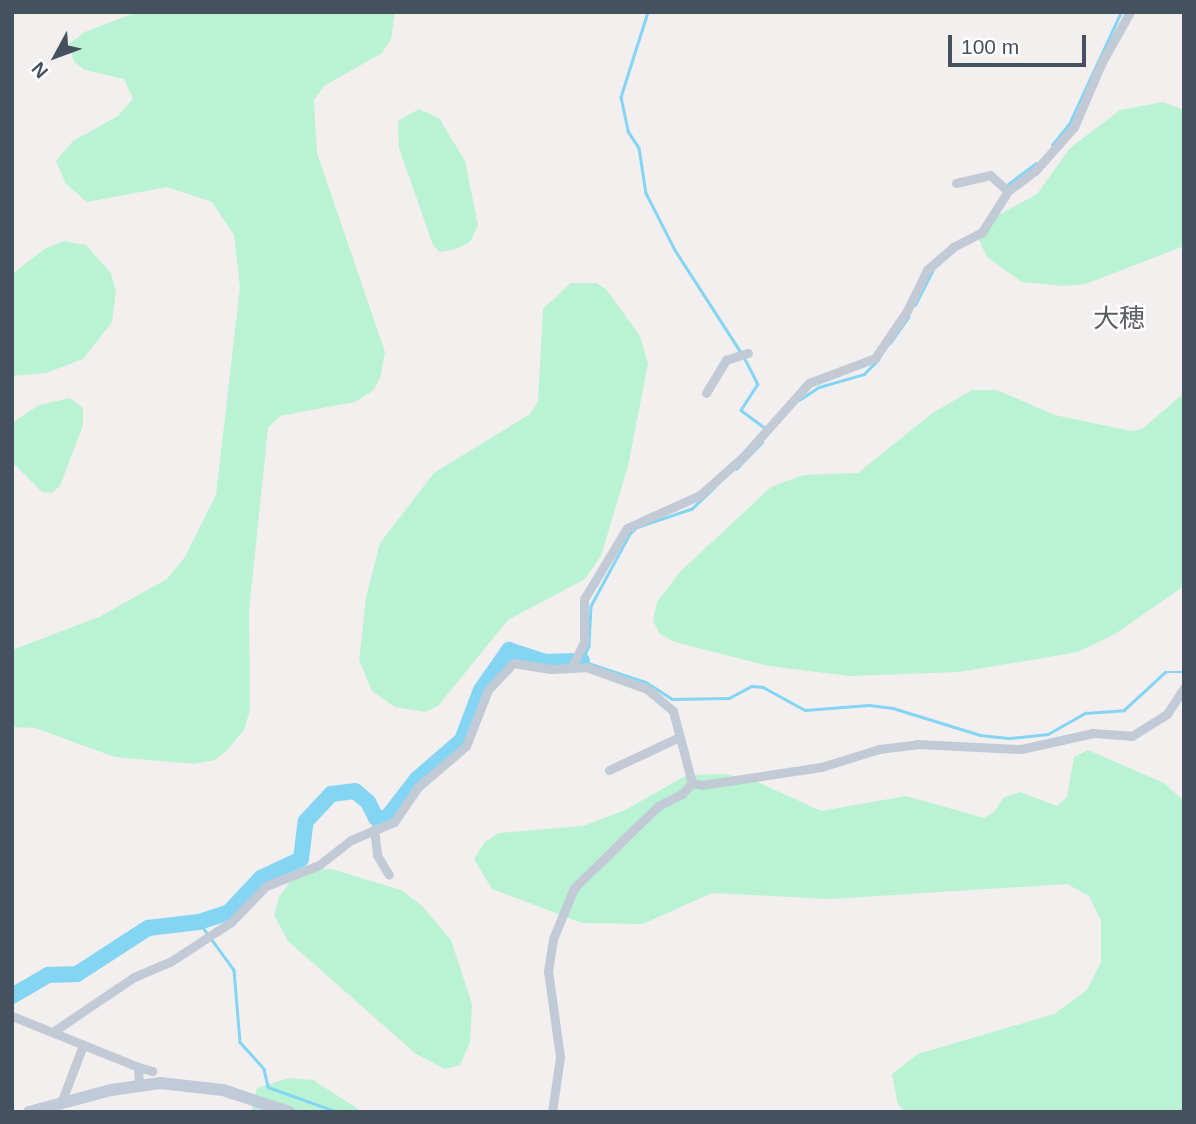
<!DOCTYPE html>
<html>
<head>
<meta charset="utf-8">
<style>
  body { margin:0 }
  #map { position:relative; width:1196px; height:1124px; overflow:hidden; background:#f2efee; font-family:Arial,"Noto Sans JP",sans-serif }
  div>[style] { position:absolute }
  .green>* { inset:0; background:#b9f3d3 }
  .stream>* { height:2.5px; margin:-1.25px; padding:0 1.25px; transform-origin:1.25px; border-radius:1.25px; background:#83d5f3 }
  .river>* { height:16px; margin:-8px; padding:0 8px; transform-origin:8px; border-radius:8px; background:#83d5f3 }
  .street>* { height:9px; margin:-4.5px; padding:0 4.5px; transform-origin:4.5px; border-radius:4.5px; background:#c1cad5 }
  .secondary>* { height:12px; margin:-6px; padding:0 6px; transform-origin:6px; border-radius:6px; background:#c0cad9 }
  span { translate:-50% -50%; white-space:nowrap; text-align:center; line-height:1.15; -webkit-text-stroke:5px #fff; paint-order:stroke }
  .quarter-label { font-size:26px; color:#5b5e64 }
  .frame { position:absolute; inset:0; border:14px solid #45515e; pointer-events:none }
  .north { position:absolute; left:21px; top:21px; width:70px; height:70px; -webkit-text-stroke:5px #fff; paint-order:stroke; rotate:229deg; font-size:19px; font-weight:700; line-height:28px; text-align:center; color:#45515e }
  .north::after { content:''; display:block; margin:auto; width:24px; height:32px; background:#45515e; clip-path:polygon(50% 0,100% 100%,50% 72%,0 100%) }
  .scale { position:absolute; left:948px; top:35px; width:138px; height:32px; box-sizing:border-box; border:4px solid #45515e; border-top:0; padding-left:9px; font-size:21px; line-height:24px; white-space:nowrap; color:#45515e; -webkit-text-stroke:5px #fff; paint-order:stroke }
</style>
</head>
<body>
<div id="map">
  <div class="green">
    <div style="clip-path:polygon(137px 12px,395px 12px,391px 39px,382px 53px,324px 86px,314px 100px,317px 153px,385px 352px,380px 378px,374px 390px,355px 402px,280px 416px,268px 428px,249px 611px,250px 710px,244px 730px,227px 750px,215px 760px,194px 764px,115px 757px,35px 728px,12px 727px,12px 650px,99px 617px,167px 579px,185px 557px,216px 495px,240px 287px,234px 235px,212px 202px,167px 187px,87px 202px,66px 184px,56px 161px,73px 141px,118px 116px,133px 99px,124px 79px,85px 70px,74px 62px,69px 44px,85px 32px)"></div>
    <div style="clip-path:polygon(1163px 102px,1184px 110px,1184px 246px,1086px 284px,1063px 286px,1022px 282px,987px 257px,977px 236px,982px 224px,1037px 194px,1070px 148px,1120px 110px)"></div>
    <div style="clip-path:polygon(419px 109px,439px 118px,465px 161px,478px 225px,470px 242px,456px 249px,439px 252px,433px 245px,399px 148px,398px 121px)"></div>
    <div style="clip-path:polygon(64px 241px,86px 245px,111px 273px,116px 292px,112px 322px,83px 359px,46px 373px,12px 376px,12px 274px,46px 248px)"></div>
    <div style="clip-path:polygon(571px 283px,596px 283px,606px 289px,640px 336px,648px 364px,628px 466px,601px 556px,585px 579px,508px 620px,438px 706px,425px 712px,395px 707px,372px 691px,359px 660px,366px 598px,380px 543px,434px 473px,530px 414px,538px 401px,543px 309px)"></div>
    <div style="clip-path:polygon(972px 390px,997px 390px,1055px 415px,1131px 431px,1142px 429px,1184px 393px,1184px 586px,1115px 634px,1078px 652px,959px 672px,849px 676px,769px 666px,675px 642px,660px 634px,653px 621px,657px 602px,680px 572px,771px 487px,803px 475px,858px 473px,931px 414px)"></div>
    <div style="clip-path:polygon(70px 398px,83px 408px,83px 425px,60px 486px,52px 493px,42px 492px,12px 462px,12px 423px,39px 405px)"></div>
    <div style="clip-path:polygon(1088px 750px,1164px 783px,1184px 801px,1184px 1112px,906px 1112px,898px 1105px,892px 1074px,918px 1054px,1054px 1014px,1087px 990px,1101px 962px,1101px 921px,1089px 896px,1067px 884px,831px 899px,712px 893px,643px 924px,582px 923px,492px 889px,474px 859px,485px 842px,499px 833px,583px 826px,625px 810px,687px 775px,724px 774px,753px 780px,821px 811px,906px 796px,984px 818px,995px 811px,1003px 798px,1020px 792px,1057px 806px,1067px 797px,1074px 757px)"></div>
    <div style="clip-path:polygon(331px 869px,401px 890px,421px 905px,451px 940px,472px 1004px,470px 1042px,460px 1065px,445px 1069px,416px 1054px,288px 941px,274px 915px,279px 897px,293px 878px,309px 870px)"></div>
    <div style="clip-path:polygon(289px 1078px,313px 1080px,363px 1112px,251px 1112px,257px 1088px)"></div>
  </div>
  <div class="stream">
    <div style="left:648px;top:12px;width:89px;rotate:107.6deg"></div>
    <div style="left:621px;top:97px;width:35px;rotate:78deg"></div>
    <div style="left:628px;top:131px;width:20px;rotate:57deg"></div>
    <div style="left:639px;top:148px;width:46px;rotate:81.2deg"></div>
    <div style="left:646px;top:193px;width:64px;rotate:63deg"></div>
    <div style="left:675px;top:250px;width:120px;rotate:57.2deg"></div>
    <div style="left:1052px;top:145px;width:27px;rotate:-51deg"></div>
    <div style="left:1069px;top:124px;width:123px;rotate:-65.1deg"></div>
    <div style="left:1007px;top:185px;width:36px;rotate:-37deg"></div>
    <div style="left:915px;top:305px;width:39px;rotate:-63deg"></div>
    <div style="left:890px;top:343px;width:32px;rotate:-55deg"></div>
    <div style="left:744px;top:357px;width:30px;rotate:63deg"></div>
    <div style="left:758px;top:384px;width:31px;rotate:123deg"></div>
    <div style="left:741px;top:410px;width:31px;rotate:37deg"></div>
    <div style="left:799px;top:400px;width:24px;rotate:-33deg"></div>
    <div style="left:819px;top:387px;width:47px;rotate:-16.1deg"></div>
    <div style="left:864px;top:374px;width:20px;rotate:-45deg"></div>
    <div style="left:736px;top:469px;width:37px;rotate:-46deg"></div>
    <div style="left:715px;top:487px;width:32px;rotate:136deg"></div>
    <div style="left:692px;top:509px;width:59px;rotate:161.3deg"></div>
    <div style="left:636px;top:528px;width:8px;rotate:135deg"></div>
    <div style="left:630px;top:534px;width:82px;rotate:118.4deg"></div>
    <div style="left:591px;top:606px;width:40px;rotate:92.9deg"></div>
    <div style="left:589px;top:646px;width:17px;rotate:115deg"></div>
    <div style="left:582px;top:661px;width:67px;rotate:18.2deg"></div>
    <div style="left:646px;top:682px;width:31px;rotate:33deg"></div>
    <div style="left:672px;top:699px;width:57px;rotate:-1deg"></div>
    <div style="left:729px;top:698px;width:26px;rotate:-28deg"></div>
    <div style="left:752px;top:686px;width:11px;rotate:5deg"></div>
    <div style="left:763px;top:687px;width:48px;rotate:28.7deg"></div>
    <div style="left:805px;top:710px;width:64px;rotate:-4.5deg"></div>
    <div style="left:869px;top:705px;width:24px;rotate:7deg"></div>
    <div style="left:893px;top:708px;width:91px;rotate:17.2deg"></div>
    <div style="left:980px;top:735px;width:30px;rotate:6deg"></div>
    <div style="left:1010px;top:738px;width:38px;rotate:-6deg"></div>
    <div style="left:1048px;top:734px;width:43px;rotate:-29.6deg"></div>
    <div style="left:1085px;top:713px;width:39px;rotate:-4deg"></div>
    <div style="left:1124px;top:710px;width:56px;rotate:-42.8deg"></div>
    <div style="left:1165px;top:672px;width:19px"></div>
    <div style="left:199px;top:922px;width:59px;rotate:53.9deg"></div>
    <div style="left:234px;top:970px;width:72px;rotate:85.2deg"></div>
    <div style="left:240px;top:1042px;width:36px;rotate:48deg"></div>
    <div style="left:264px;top:1069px;width:18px;rotate:77deg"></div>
    <div style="left:268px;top:1087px;width:74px;rotate:19.7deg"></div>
  </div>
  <div class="river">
    <div style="left:12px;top:996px;width:42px;rotate:-30.3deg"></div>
    <div style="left:48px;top:975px;width:29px;rotate:-2deg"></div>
    <div style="left:77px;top:974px;width:85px;rotate:-32.9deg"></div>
    <div style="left:148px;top:928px;width:51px;rotate:-6.7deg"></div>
    <div style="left:199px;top:922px;width:32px;rotate:-18deg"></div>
    <div style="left:229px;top:912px;width:47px;rotate:-46.7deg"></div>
    <div style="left:261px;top:878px;width:44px;rotate:-25.4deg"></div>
    <div style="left:301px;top:859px;width:38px;rotate:-83deg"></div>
    <div style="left:306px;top:821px;width:37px;rotate:-47deg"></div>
    <div style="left:331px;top:794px;width:24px;rotate:-7deg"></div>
    <div style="left:355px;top:791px;width:17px;rotate:40deg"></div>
    <div style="left:368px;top:802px;width:18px;rotate:63deg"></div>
    <div style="left:376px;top:818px;width:11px"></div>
    <div style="left:387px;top:818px;width:49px;rotate:-52.4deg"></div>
    <div style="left:417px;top:779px;width:60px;rotate:-40.9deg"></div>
    <div style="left:462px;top:740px;width:53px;rotate:-69.2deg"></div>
    <div style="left:481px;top:690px;width:49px;rotate:-55deg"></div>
    <div style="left:509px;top:650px;width:38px;rotate:18deg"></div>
    <div style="left:545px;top:662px;width:37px;rotate:-2deg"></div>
  </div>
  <div class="street">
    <div style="left:956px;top:183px;width:35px;rotate:-13deg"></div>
    <div style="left:990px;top:175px;width:24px;rotate:42deg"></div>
    <div style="left:706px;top:393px;width:39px;rotate:-59deg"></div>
    <div style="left:726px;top:360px;width:23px;rotate:-18deg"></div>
    <div style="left:571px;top:668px;width:29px;rotate:-63deg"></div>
    <div style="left:584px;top:642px;width:43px;rotate:-90deg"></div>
    <div style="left:584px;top:599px;width:83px;rotate:-58.8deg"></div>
    <div style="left:627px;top:528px;width:80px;rotate:-24.3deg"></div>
    <div style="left:700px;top:495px;width:57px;rotate:-41.5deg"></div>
    <div style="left:743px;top:457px;width:99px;rotate:-48.3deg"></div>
    <div style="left:809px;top:383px;width:71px;rotate:-20.7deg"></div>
    <div style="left:875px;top:358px;width:57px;rotate:-55.8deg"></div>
    <div style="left:907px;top:311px;width:46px;rotate:-64deg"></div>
    <div style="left:927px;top:270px;width:35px;rotate:-41deg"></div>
    <div style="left:953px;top:247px;width:33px;rotate:-27deg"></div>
    <div style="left:982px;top:232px;width:49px;rotate:-57.6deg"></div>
    <div style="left:1008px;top:191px;width:34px;rotate:-37deg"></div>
    <div style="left:1035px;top:171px;width:59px;rotate:-48.4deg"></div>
    <div style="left:1074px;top:127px;width:71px;rotate:-66.7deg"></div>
    <div style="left:1102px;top:62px;width:57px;rotate:-60.8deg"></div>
    <div style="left:609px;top:770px;width:77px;rotate:-25.2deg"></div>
    <div style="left:374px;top:829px;width:26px;rotate:83deg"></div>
    <div style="left:377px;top:855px;width:23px;rotate:59deg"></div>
    <div style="left:12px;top:1016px;width:136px;rotate:22deg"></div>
    <div style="left:138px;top:1067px;width:18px;rotate:87deg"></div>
    <div style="left:54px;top:1031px;width:97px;rotate:-34deg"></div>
    <div style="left:134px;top:977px;width:39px;rotate:-23deg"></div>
    <div style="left:170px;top:962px;width:73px;rotate:-33.3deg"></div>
    <div style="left:231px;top:922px;width:50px;rotate:-45.8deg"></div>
    <div style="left:266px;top:886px;width:57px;rotate:-21.6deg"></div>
    <div style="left:319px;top:865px;width:41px;rotate:-38deg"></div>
    <div style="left:351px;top:840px;width:47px;rotate:-22.7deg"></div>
    <div style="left:394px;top:822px;width:42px;rotate:-55.6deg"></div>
    <div style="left:418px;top:787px;width:63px;rotate:-40.5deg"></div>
    <div style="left:466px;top:746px;width:60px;rotate:-68.6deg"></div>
    <div style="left:488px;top:690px;width:37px;rotate:-47deg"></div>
    <div style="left:513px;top:663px;width:38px;rotate:9deg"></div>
    <div style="left:551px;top:669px;width:35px;rotate:-3deg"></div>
    <div style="left:586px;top:667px;width:65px;rotate:19.8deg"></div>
    <div style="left:647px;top:689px;width:34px;rotate:40deg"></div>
    <div style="left:673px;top:711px;width:74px;rotate:75.2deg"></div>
    <div style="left:692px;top:783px;width:10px;rotate:11deg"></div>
    <div style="left:702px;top:785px;width:120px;rotate:-8.6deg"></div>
    <div style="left:821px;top:767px;width:61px;rotate:-17.2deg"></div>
    <div style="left:879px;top:749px;width:38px;rotate:-7deg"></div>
    <div style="left:917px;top:744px;width:104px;rotate:2.8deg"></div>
    <div style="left:1021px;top:749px;width:74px;rotate:-12.5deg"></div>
    <div style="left:1093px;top:733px;width:39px;rotate:4deg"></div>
    <div style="left:1132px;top:736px;width:41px;rotate:-32.2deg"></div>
    <div style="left:1167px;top:714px;width:31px;rotate:-57deg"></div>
    <div style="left:138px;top:1067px;width:15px;rotate:16deg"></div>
    <div style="left:61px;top:1103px;width:62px;rotate:-69.2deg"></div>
    <div style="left:552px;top:1112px;width:56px;rotate:-81.7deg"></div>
    <div style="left:560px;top:1057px;width:87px;rotate:-97.9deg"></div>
    <div style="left:548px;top:971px;width:32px;rotate:-81deg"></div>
    <div style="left:553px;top:939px;width:55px;rotate:-67.6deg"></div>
    <div style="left:574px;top:888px;width:117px;rotate:-44.3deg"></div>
    <div style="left:658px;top:806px;width:27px;rotate:-27deg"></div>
    <div style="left:682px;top:794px;width:15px;rotate:-48deg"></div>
  </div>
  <div class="secondary">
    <div style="left:29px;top:1112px;width:85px;rotate:-15deg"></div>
    <div style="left:111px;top:1090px;width:49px;rotate:-8.1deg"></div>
    <div style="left:160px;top:1083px;width:63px;rotate:6.3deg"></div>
    <div style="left:223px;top:1090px;width:70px;rotate:18.4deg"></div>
  </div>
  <div class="quarter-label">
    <span style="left:1119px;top:319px">大穂</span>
  </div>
  <div class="frame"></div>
  <div class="north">N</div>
  <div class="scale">100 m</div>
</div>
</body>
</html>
